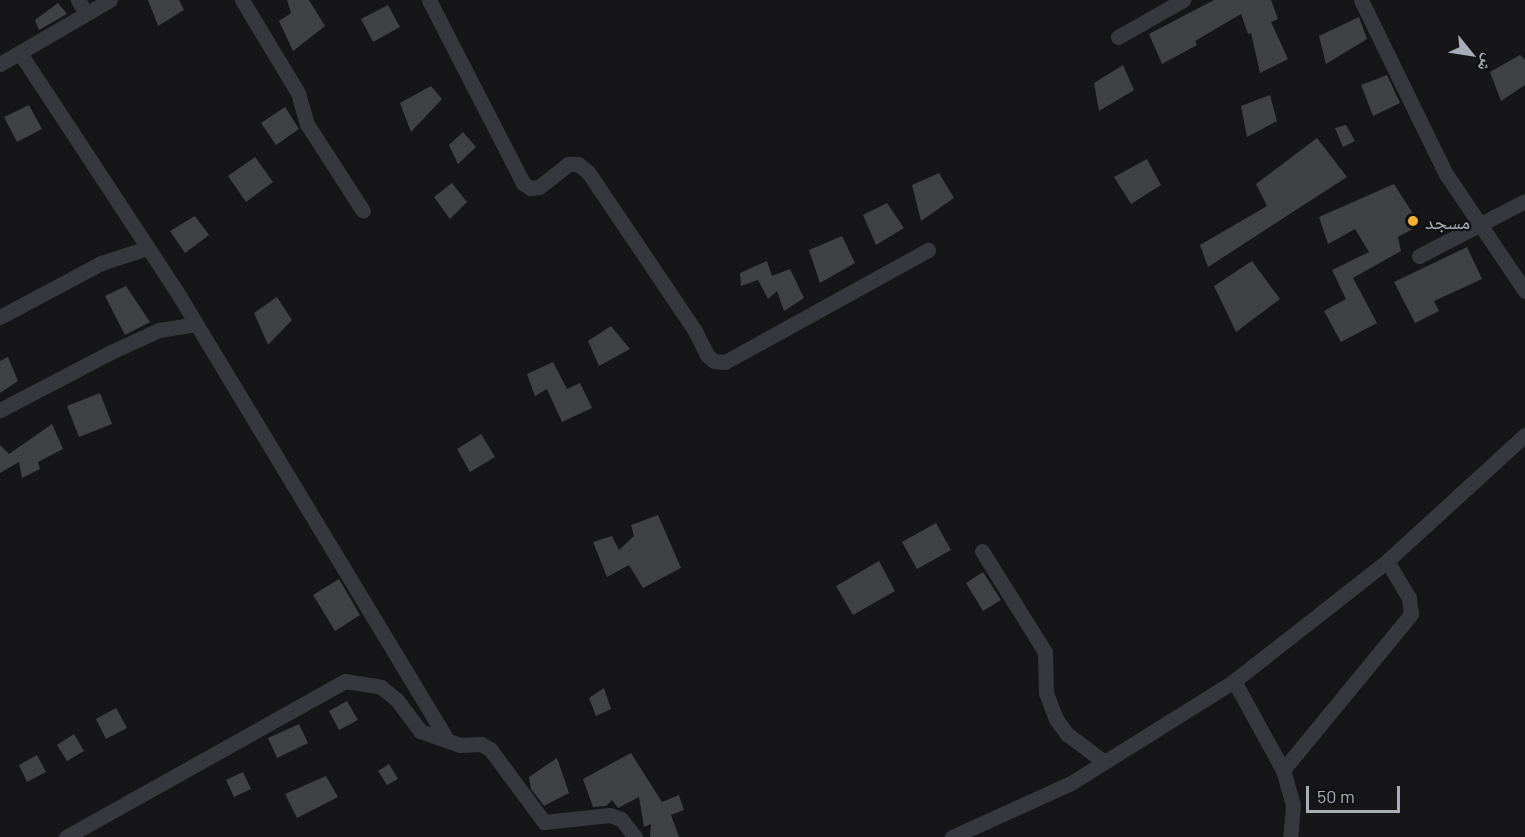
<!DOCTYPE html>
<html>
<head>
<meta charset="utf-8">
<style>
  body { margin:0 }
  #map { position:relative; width:1525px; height:837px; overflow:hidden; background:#161618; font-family:Barlow,"Noto Naskh Arabic",sans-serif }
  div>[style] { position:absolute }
  .building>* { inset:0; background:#404145 }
  .street>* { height:15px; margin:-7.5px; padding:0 7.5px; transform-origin:7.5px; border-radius:7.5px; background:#37383d }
  .dots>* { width:16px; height:16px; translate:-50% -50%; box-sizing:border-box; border:3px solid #111113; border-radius:50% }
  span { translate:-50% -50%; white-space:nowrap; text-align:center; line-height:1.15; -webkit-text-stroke:4.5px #111113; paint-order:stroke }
  .poi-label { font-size:20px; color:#a8adb8 }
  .left { translate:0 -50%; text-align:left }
  .north { position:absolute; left:1441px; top:24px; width:60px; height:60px; -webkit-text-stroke:4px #111113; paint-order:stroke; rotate:120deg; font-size:16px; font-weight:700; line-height:24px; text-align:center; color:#a8adb8 }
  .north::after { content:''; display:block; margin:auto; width:21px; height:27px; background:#a8adb8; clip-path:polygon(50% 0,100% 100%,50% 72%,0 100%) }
  .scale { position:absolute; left:1306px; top:786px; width:94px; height:27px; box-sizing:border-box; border:3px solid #a8adb8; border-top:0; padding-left:8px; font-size:18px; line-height:21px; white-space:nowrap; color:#a8adb8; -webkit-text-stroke:4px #111113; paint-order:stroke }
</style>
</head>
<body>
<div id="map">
  <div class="building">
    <div style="clip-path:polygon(148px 0,179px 0,184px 10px,158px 26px)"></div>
    <div style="clip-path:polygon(287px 0,309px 0,325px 26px,293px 51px,279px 21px,291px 13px)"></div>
    <div style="clip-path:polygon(1214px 0,1271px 0,1278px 19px,1271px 22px,1288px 59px,1260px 73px,1251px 33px,1248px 34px,1241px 14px,1195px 41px,1197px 45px,1162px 64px,1149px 34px)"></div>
    <div style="clip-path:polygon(58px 3px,67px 14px,39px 30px,35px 20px)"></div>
    <div style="clip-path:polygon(388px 5px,400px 27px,373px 42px,361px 19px)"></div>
    <div style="clip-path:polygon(1359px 17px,1367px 39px,1326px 64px,1319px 36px)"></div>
    <div style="clip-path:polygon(1520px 55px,1525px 60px,1525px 85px,1501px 101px,1490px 72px)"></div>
    <div style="clip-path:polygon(1123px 65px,1134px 90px,1099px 111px,1094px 83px)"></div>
    <div style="clip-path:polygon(1387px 75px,1400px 103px,1373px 116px,1361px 85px)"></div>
    <div style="clip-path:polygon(431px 86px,442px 99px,411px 132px,400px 103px)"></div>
    <div style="clip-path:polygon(1270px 95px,1277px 121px,1247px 137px,1241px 106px)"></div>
    <div style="clip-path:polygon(29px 105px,42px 129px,17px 142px,4px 117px)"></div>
    <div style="clip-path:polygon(285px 107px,299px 129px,276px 145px,261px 123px)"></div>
    <div style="clip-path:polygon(1346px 125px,1355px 141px,1343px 147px,1335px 128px)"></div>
    <div style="clip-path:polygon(463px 132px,476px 147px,458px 164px,449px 145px)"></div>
    <div style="clip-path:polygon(1317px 138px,1347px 177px,1208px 267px,1200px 245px,1267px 206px,1256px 184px)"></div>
    <div style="clip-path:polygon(255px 157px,273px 182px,246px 202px,228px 176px)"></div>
    <div style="clip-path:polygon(1147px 159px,1161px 185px,1131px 204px,1114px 177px)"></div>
    <div style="clip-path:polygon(939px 173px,954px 198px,921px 221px,912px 185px)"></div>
    <div style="clip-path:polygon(452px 183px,467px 202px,450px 219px,434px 197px)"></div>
    <div style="clip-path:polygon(1394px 184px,1420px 225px,1398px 237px,1401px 251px,1353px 278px,1377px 323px,1341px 342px,1324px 311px,1346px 299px,1332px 270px,1369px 252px,1355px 229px,1328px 244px,1319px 217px)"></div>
    <div style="clip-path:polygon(887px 203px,904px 228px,876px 245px,863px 215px)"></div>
    <div style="clip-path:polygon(195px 216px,209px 235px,185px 253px,170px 231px)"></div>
    <div style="clip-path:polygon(842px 236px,855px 263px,820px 283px,809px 250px)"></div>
    <div style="clip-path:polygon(1467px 247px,1482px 279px,1434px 301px,1439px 311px,1415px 323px,1394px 282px)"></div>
    <div style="clip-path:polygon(767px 261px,772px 276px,790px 269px,804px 298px,784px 311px,777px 291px,768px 299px,758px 280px,741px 286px,740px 273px)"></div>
    <div style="clip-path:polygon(1252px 261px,1280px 299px,1236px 332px,1214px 286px)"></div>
    <div style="clip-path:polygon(126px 286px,150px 322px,125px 335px,105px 296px)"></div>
    <div style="clip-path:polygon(277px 297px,292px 320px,268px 345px,254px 313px)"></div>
    <div style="clip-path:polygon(611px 326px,630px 349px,599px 366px,588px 341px)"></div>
    <div style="clip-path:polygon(8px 357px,18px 381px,0 393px,0 361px)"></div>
    <div style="clip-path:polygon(553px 362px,567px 389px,580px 383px,592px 408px,562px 422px,547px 389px,535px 396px,527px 374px)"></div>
    <div style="clip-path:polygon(100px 393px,112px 424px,79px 437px,67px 406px)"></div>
    <div style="clip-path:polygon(52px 424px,63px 449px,38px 462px,40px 469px,22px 478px,19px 462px,0 473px,0 445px,9px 454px)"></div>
    <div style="clip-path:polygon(481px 434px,495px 457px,470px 472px,457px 449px)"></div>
    <div style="clip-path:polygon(658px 515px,681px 568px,643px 588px,629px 565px,607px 577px,593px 542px,612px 536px,619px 550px,634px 536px,631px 525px)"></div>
    <div style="clip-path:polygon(936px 523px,951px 550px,917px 569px,902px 542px)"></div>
    <div style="clip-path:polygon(879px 561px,895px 591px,853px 615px,836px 586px)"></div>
    <div style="clip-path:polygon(983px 572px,1001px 600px,983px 611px,966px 583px)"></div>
    <div style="clip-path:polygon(339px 579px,360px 615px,335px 631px,313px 595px)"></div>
    <div style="clip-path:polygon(604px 688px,611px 709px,596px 716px,589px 698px)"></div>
    <div style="clip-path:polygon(347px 701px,358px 720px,339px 730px,329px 711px)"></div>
    <div style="clip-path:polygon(116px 708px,127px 728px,106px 739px,96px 719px)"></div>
    <div style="clip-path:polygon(299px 724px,308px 743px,277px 758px,268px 738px)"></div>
    <div style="clip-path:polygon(74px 734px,84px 751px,67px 761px,57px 745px)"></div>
    <div style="clip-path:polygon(631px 753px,662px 802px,679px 795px,684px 810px,671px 815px,679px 837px,650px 837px,651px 824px,644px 827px,639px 797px,618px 808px,612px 800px,606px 806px,593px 807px,583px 779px)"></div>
    <div style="clip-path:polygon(37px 755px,46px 772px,27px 782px,19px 765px)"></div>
    <div style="clip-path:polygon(557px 758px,569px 793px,544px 806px,531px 789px,529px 777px)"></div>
    <div style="clip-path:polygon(389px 764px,398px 779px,387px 785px,378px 771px)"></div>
    <div style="clip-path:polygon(243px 772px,251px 789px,234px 797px,226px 780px)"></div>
    <div style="clip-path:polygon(326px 776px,338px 797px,297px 818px,285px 794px)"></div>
  </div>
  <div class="street">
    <div style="left:78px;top:0;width:15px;rotate:58deg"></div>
    <div style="left:242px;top:0;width:109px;rotate:58.9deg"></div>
    <div style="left:298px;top:93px;width:32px;rotate:74deg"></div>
    <div style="left:307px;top:124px;width:103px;rotate:57.2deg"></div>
    <div style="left:429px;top:0;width:206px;rotate:62.8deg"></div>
    <div style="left:523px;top:183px;width:9px;rotate:36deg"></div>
    <div style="left:530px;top:188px;width:9px;rotate:-6deg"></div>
    <div style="left:539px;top:187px;width:37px;rotate:-38deg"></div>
    <div style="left:568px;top:164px;width:10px"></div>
    <div style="left:578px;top:164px;width:13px;rotate:39deg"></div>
    <div style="left:588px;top:172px;width:189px;rotate:56deg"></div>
    <div style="left:694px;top:329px;width:29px;rotate:63deg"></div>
    <div style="left:707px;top:355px;width:9px;rotate:41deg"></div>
    <div style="left:714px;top:361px;width:11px;rotate:5deg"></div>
    <div style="left:725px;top:362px;width:232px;rotate:-28.9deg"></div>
    <div style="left:1361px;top:0;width:194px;rotate:64deg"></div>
    <div style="left:1446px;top:174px;width:141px;rotate:56deg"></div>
    <div style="left:1118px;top:37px;width:75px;rotate:-29.6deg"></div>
    <div style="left:20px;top:53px;width:292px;rotate:56.7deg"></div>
    <div style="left:180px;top:297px;width:515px;rotate:58.9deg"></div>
    <div style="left:0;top:64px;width:127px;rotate:-30.2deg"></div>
    <div style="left:1419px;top:256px;width:119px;rotate:-27.4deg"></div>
    <div style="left:0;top:317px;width:115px;rotate:-28.1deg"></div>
    <div style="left:101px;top:263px;width:48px;rotate:-18.1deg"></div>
    <div style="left:0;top:410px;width:125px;rotate:-27.6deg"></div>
    <div style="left:111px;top:352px;width:53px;rotate:-24.6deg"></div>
    <div style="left:159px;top:330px;width:37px;rotate:-9deg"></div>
    <div style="left:982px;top:551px;width:119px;rotate:58deg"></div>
    <div style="left:1045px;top:652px;width:41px;rotate:88.6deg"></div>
    <div style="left:1046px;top:693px;width:28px;rotate:69deg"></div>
    <div style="left:1056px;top:719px;width:19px;rotate:54deg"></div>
    <div style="left:1067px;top:734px;width:45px;rotate:36.9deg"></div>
    <div style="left:1234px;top:681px;width:102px;rotate:61.2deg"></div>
    <div style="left:1283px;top:770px;width:36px;rotate:74deg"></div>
    <div style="left:1293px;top:805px;width:32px;rotate:95deg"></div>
    <div style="left:1283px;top:770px;width:202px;rotate:-50.6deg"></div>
    <div style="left:1411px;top:614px;width:16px;rotate:-97deg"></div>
    <div style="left:1409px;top:598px;width:43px;rotate:-120.7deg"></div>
    <div style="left:66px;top:837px;width:320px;rotate:-29.2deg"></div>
    <div style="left:345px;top:681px;width:36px;rotate:9deg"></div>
    <div style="left:381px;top:687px;width:21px;rotate:39deg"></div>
    <div style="left:397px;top:700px;width:39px;rotate:53deg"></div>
    <div style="left:420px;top:731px;width:42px;rotate:19.3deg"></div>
    <div style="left:460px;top:745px;width:21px;rotate:-3deg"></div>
    <div style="left:481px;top:744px;width:10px;rotate:29deg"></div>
    <div style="left:490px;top:749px;width:91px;rotate:53.5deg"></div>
    <div style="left:544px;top:822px;width:66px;rotate:-6.1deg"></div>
    <div style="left:610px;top:815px;width:12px;rotate:20deg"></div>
    <div style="left:621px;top:819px;width:23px;rotate:52deg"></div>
    <div style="left:952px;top:837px;width:131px;rotate:-24.4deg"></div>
    <div style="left:1071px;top:783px;width:192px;rotate:-32deg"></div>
    <div style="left:1234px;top:681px;width:194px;rotate:-38.1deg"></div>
    <div style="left:1387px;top:561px;width:187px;rotate:-42.4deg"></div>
  </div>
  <div class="dots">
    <div style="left:1413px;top:221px;background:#f2b134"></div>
  </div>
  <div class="poi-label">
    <span class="left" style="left:1425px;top:221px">مسجد</span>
  </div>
  <div class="north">ش</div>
  <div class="scale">50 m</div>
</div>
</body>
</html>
